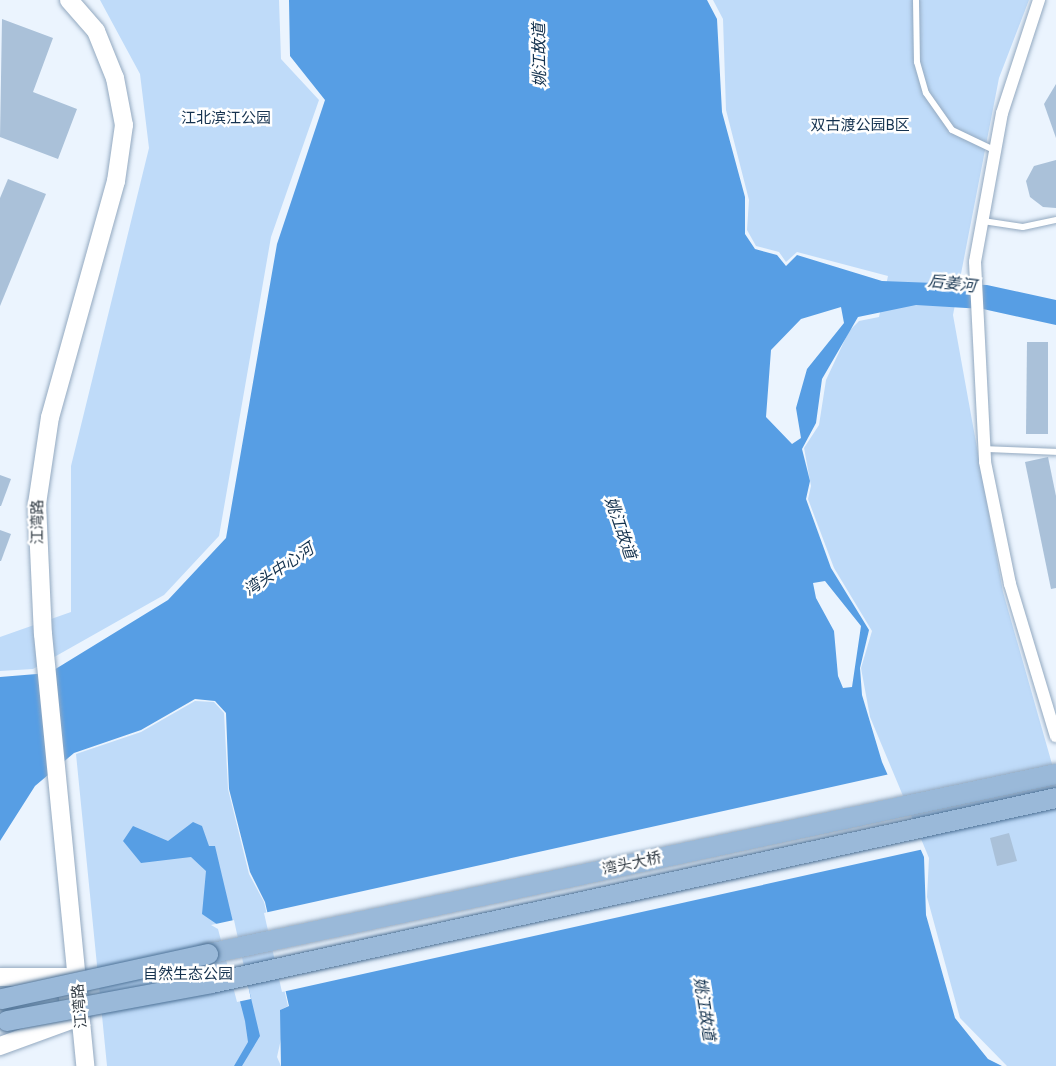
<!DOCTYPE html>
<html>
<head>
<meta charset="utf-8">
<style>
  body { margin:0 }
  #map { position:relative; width:1056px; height:1066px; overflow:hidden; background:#ebf4fe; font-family:Figtree,"Noto Sans SC",sans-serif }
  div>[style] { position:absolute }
  .green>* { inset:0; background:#bfdbf9 }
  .water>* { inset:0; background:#579ee4 }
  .pier>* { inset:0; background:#ebf4fe }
  .building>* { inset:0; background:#aac1d9 }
  .roads { filter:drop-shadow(0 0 2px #93a9c0) drop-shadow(0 0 2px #93a9c0) }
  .lane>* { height:6px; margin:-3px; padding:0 3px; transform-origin:3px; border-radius:3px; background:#fff }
  .street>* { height:12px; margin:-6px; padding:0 6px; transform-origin:6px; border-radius:6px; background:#fff }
  .secondary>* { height:18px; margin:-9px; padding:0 9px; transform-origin:9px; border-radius:9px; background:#fff }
  .primary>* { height:20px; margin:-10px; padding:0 10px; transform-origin:10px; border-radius:10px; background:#9ab9d9 }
  .bridges { filter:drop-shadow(0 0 2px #4a6f94) drop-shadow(0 0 2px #4a6f94) }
  .primary-bridge>* { height:20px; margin:-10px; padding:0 10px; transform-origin:10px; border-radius:10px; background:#9ab9d9 }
  span { translate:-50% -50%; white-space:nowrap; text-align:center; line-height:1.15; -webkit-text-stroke:5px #fff; paint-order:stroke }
  .park-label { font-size:15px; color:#15324f }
  .street-label { font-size:15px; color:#323c45 }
  .water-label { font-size:16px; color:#14324e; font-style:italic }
</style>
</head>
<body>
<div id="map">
  <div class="green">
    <div style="clip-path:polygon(100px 0,279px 0,281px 59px,319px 100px,271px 237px,219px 536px,164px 595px,33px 669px,0 671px,0 637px,71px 612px,71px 466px,149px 148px,140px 74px)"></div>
    <div style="clip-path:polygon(713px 0,1029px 0,999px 78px,953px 315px,1003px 592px,1056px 778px,1056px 1066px,1007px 1066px,960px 1018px,927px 897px,929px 858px,870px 717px,861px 668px,872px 631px,834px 568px,808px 499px,811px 486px,804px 448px,819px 425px,826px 380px,849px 331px,859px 321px,879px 317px,888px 276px,797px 252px,786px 262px,779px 252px,756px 246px,747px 230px,749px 200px,726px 110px,723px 19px)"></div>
    <div style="clip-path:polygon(195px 701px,214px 702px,224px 713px,228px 789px,249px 874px,264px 902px,288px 1006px,280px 1010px,283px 1030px,277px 1057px,281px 1066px,107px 1066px,76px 754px,141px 732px)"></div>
  </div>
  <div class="water">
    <div style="clip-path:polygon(evenodd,289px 0,707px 0,717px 19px,722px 112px,745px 197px,745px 234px,755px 249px,777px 255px,786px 266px,797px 255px,882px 281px,987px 285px,1056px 300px,1056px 325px,983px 309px,916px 305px,858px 317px,822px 379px,816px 423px,802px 449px,810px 481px,806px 499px,831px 568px,869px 630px,860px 668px,862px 695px,882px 762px,924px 857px,926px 915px,955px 1018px,988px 1059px,1002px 1066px,281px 1066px,280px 1010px,289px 1006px,265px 902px,250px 872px,229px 789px,226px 713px,215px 701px,195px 699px,141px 730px,74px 753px,35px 786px,0 841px,0 677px,49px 673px,168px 600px,226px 538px,277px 244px,325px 100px,290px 56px,289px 0,841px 307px,844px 323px,807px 369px,796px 408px,801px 438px,792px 444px,766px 417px,771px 350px,801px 319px,841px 307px,289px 0,825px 581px,861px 626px,852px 687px,843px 688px,838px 676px,834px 631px,816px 598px,813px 583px,825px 581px)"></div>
    <div style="clip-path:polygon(193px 822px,202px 826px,209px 846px,215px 846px,260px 1036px,242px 1066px,234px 1066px,248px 1042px,245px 1021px,221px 927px,202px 914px,206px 871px,191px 857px,141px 863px,123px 841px,133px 826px,168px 841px)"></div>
  </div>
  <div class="pier">
    <div style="clip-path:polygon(890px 774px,924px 849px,282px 992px,264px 913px)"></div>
    <div style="clip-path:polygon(234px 920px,251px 999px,237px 1002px,218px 929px,211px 925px)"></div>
  </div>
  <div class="building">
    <div style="clip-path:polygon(2px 19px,53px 38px,33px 92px,77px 109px,58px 159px,0 137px)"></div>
    <div style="clip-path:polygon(1056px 84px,1056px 138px,1044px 104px)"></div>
    <div style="clip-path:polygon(1056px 160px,1056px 208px,1043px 207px,1030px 197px,1026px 181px,1034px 166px)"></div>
    <div style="clip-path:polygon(8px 179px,46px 194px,0 306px,0 198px)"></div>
    <div style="clip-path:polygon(1027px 342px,1048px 342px,1048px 434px,1026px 434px)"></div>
    <div style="clip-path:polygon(1048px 457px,1056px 496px,1056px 588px,1051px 589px,1025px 462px)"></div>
    <div style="clip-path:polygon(0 475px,11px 479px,1px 506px,0 506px)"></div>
    <div style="clip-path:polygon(0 530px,11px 534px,1px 561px,0 561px)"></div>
    <div style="clip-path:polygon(1009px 833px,1017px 861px,997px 866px,990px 838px)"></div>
  </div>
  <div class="roads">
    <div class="lane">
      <div style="left:916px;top:0;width:62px;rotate:89.1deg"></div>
      <div style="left:917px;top:62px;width:32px;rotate:74deg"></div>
      <div style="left:926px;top:93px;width:45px;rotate:54.9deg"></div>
      <div style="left:952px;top:130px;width:47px;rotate:25.5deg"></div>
      <div style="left:983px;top:221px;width:40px;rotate:8.5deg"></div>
      <div style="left:1023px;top:227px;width:34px;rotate:-12deg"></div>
      <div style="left:985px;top:449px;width:71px;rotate:2.4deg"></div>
    </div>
    <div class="street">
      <div style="left:1039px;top:0;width:119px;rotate:108.1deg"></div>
      <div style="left:1002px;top:113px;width:151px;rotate:100.3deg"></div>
      <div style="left:975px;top:262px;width:200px;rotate:87.1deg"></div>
      <div style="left:985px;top:462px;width:125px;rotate:78.4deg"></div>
      <div style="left:1010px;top:584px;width:159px;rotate:73.2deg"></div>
    </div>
    <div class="secondary">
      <div style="left:69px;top:0;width:41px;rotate:48.9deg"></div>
      <div style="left:96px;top:31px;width:51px;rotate:68deg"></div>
      <div style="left:115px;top:78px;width:48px;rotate:79.2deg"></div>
      <div style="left:124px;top:125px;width:57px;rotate:98.1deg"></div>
      <div style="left:116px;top:181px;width:245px;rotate:105.6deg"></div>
      <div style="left:50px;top:417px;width:88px;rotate:98.5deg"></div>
      <div style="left:37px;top:504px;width:130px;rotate:87.4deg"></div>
      <div style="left:43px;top:634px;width:434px;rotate:84.4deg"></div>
      <div style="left:0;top:977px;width:65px"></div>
      <div style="left:65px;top:977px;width:43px;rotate:82.1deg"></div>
      <div style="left:71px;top:1020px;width:76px;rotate:159.9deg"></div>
    </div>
    <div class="primary">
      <div style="left:208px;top:954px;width:867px;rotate:-11.98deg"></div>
    </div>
  </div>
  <div class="bridges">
    <div class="primary-bridge">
      <div style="left:2px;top:999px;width:211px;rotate:-12.3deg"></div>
      <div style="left:7px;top:1021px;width:208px;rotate:-10.5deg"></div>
      <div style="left:212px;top:983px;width:864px;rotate:-12.36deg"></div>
    </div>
  </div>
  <div class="park-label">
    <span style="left:226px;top:119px">江北滨江公园</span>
    <span style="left:860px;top:126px">双古渡公园B区</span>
    <span style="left:188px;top:975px">自然生态公园</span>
  </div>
  <div class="street-label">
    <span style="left:38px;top:522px;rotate:-90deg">江湾路</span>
    <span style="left:632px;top:864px;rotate:-12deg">湾头大桥</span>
    <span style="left:80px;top:1006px;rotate:-95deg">江湾路</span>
  </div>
  <div class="water-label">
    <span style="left:540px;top:55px;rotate:-91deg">姚江故道</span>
    <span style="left:952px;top:284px;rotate:7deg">后姜河</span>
    <span style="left:620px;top:528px;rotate:71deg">姚江故道</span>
    <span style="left:279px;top:570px;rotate:-34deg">湾头中心河</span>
    <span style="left:704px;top:1009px;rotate:81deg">姚江故道</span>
  </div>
</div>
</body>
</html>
